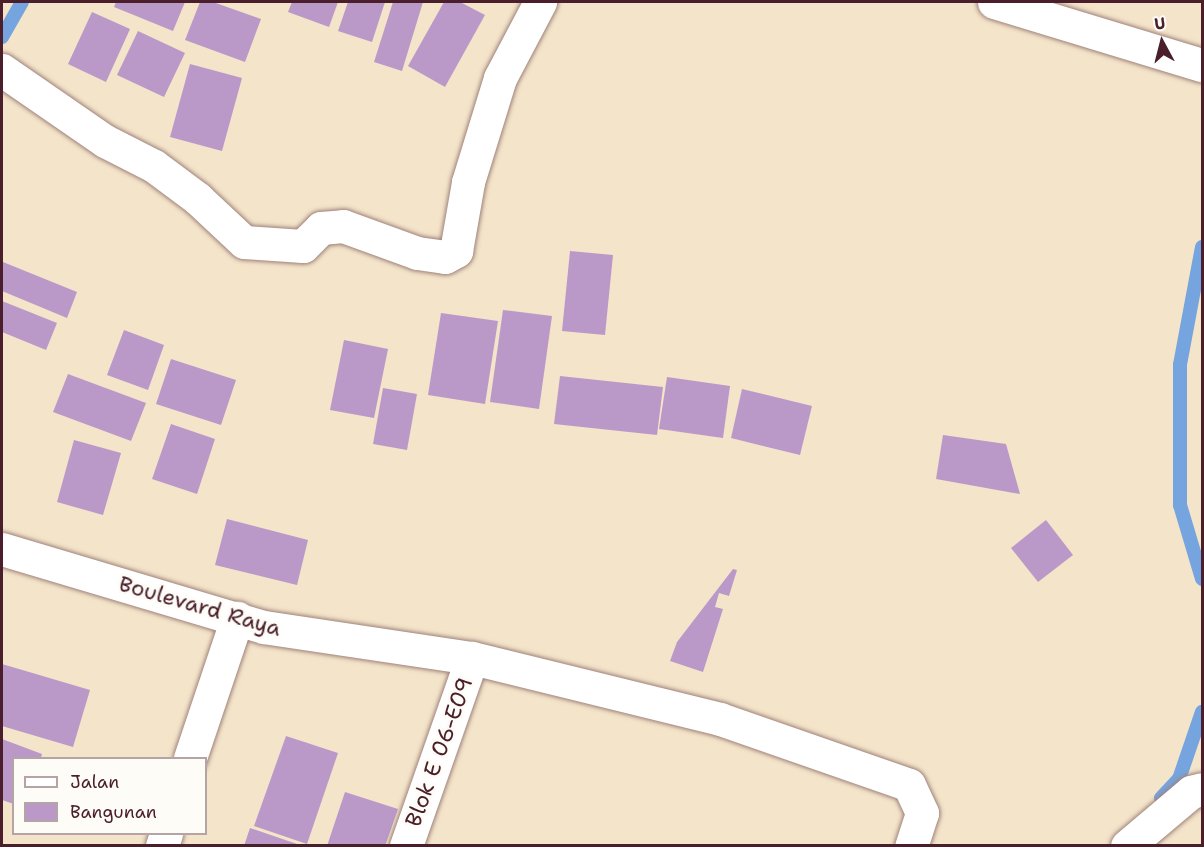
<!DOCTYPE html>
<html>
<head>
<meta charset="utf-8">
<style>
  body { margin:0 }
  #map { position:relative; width:1204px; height:847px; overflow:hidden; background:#f4e4ca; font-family:"Shantell Sans",sans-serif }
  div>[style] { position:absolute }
  .stream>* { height:14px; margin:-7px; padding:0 7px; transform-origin:7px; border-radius:7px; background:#75a4de }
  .building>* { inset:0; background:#ba99c9 }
  .roads { filter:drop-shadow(0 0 2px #9f827a) drop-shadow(0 0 2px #9f827a) }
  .street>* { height:33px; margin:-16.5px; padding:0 16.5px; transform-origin:16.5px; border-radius:16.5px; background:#fff }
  span { translate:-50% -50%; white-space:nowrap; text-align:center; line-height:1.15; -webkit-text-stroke:6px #fdfcf7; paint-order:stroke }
  .street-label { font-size:22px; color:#4a1f2b }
  .frame { position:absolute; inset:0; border:3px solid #4a1f2b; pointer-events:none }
  .legend { position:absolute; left:12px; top:757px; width:195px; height:78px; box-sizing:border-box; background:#fdfcf7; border:2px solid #b5a4a5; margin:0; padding:8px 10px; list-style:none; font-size:18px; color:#4a1f2b }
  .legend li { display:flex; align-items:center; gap:12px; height:30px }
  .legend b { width:30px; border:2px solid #b5a4a5 }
  .north { position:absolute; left:1132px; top:12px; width:60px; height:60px; -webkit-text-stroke:4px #fdfcf7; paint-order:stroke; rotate:353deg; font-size:16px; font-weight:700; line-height:24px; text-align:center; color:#4a1f2b }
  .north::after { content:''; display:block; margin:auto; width:21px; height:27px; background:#4a1f2b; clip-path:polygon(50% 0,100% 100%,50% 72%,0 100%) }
</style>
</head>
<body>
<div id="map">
  <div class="stream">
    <div style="left:2px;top:37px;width:40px;rotate:-60.3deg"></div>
    <div style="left:1202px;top:247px;width:120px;rotate:100.6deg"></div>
    <div style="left:1180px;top:365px;width:140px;rotate:90deg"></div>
    <div style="left:1180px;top:505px;width:77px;rotate:73.4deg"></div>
    <div style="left:1161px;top:798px;width:26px;rotate:-47deg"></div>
    <div style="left:1179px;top:779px;width:71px;rotate:-71.1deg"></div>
  </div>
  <div class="building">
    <div style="clip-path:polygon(116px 2px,185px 2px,173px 31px,114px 7px)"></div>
    <div style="clip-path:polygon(200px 2px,213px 2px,261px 19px,245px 62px,185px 40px)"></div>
    <div style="clip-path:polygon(292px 2px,338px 2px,329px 27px,288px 12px)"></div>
    <div style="clip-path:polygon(348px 2px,385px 2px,372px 42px,338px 31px)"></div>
    <div style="clip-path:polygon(393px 2px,423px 2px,402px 71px,374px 62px)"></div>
    <div style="clip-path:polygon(444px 2px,460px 2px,485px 15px,445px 87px,408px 66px)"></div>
    <div style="clip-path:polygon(92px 12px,130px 29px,106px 82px,68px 64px)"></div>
    <div style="clip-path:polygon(138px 31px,185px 53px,164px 97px,117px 75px)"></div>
    <div style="clip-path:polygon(190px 64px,242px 78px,222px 151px,170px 137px)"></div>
    <div style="clip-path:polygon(570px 251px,613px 255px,605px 335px,562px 331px)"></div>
    <div style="clip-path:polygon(3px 262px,77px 292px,67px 318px,2px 291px)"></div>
    <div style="clip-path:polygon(2px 301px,57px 323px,46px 350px,2px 332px)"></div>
    <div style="clip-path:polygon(503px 310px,552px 316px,539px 409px,490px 402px)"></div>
    <div style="clip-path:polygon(441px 313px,498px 321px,485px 404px,428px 395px)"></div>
    <div style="clip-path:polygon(124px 330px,164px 345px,148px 390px,107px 375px)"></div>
    <div style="clip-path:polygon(344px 340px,388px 349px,374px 418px,330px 410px)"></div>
    <div style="clip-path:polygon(171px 359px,236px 380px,221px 425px,156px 404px)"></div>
    <div style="clip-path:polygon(68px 374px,146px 403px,131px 441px,53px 412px)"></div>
    <div style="clip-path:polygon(560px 376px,663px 387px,657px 435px,554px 424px)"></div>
    <div style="clip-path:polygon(667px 377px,730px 386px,723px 438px,659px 429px)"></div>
    <div style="clip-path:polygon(383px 388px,417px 394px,407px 450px,373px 444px)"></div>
    <div style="clip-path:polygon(742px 389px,812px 406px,800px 455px,731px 438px)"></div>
    <div style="clip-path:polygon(171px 424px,215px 439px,197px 494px,152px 479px)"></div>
    <div style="clip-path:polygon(943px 435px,1006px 444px,1020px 494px,936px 479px)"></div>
    <div style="clip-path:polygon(74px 440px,121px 453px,103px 515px,57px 502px)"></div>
    <div style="clip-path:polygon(227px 519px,308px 540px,297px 585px,215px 565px)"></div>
    <div style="clip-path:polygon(1046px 520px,1073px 555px,1038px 582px,1011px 548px)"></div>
    <div style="clip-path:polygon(733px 569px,737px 570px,729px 596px,719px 593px,715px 607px,723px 609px,703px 672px,670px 661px,677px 642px)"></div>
    <div style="clip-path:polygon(2px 664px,90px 690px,73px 747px,2px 726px)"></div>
    <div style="clip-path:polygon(286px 736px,338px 753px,307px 844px,254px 826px)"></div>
    <div style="clip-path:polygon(2px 739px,42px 754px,41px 758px,14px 758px,14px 804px,2px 800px)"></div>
    <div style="clip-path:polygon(345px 792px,398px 809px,385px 846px,327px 846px)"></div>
    <div style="clip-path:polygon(250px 828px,300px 845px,300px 846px,244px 846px)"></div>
  </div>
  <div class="roads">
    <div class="street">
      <div style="left:994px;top:2px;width:217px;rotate:16.9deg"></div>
      <div style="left:2px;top:70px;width:125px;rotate:34.6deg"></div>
      <div style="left:105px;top:141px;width:55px;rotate:27deg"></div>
      <div style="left:154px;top:166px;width:54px;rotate:36.7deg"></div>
      <div style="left:197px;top:198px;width:64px;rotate:43.1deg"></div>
      <div style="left:244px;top:242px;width:59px;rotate:3.9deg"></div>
      <div style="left:303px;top:246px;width:25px;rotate:-45deg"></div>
      <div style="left:321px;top:228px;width:22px;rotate:-5deg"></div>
      <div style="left:343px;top:226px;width:79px;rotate:20deg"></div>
      <div style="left:417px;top:253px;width:28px;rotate:8deg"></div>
      <div style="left:445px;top:257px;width:13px;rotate:-29deg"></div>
      <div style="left:456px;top:251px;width:70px;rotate:-80.1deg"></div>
      <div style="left:468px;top:182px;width:109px;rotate:-72.9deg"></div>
      <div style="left:500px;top:78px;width:86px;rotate:-62.2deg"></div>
      <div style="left:2px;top:549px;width:273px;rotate:16.6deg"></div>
      <div style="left:264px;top:627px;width:210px;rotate:8.5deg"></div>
      <div style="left:472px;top:658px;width:255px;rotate:13.8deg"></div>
      <div style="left:720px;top:719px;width:200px;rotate:19.2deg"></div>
      <div style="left:909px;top:785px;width:31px;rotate:65deg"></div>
      <div style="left:922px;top:813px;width:35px;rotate:108deg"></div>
      <div style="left:190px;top:758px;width:148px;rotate:-71.4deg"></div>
      <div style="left:162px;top:846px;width:13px;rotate:-72deg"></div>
      <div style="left:406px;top:846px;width:199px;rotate:-70.7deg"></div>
      <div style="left:1127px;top:846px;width:84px;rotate:-40.2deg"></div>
      <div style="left:1191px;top:792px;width:11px;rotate:-15deg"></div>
    </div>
  </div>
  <div class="street-label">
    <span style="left:200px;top:606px;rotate:16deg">Boulevard Raya</span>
    <span style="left:439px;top:752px;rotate:-70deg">Blok E 06-E09</span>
  </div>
  <div class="frame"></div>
  <ul class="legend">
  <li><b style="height:8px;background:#fff"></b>Jalan</li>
  <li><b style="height:16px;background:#ba99c9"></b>Bangunan</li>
  </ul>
  <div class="north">U</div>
</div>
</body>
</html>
